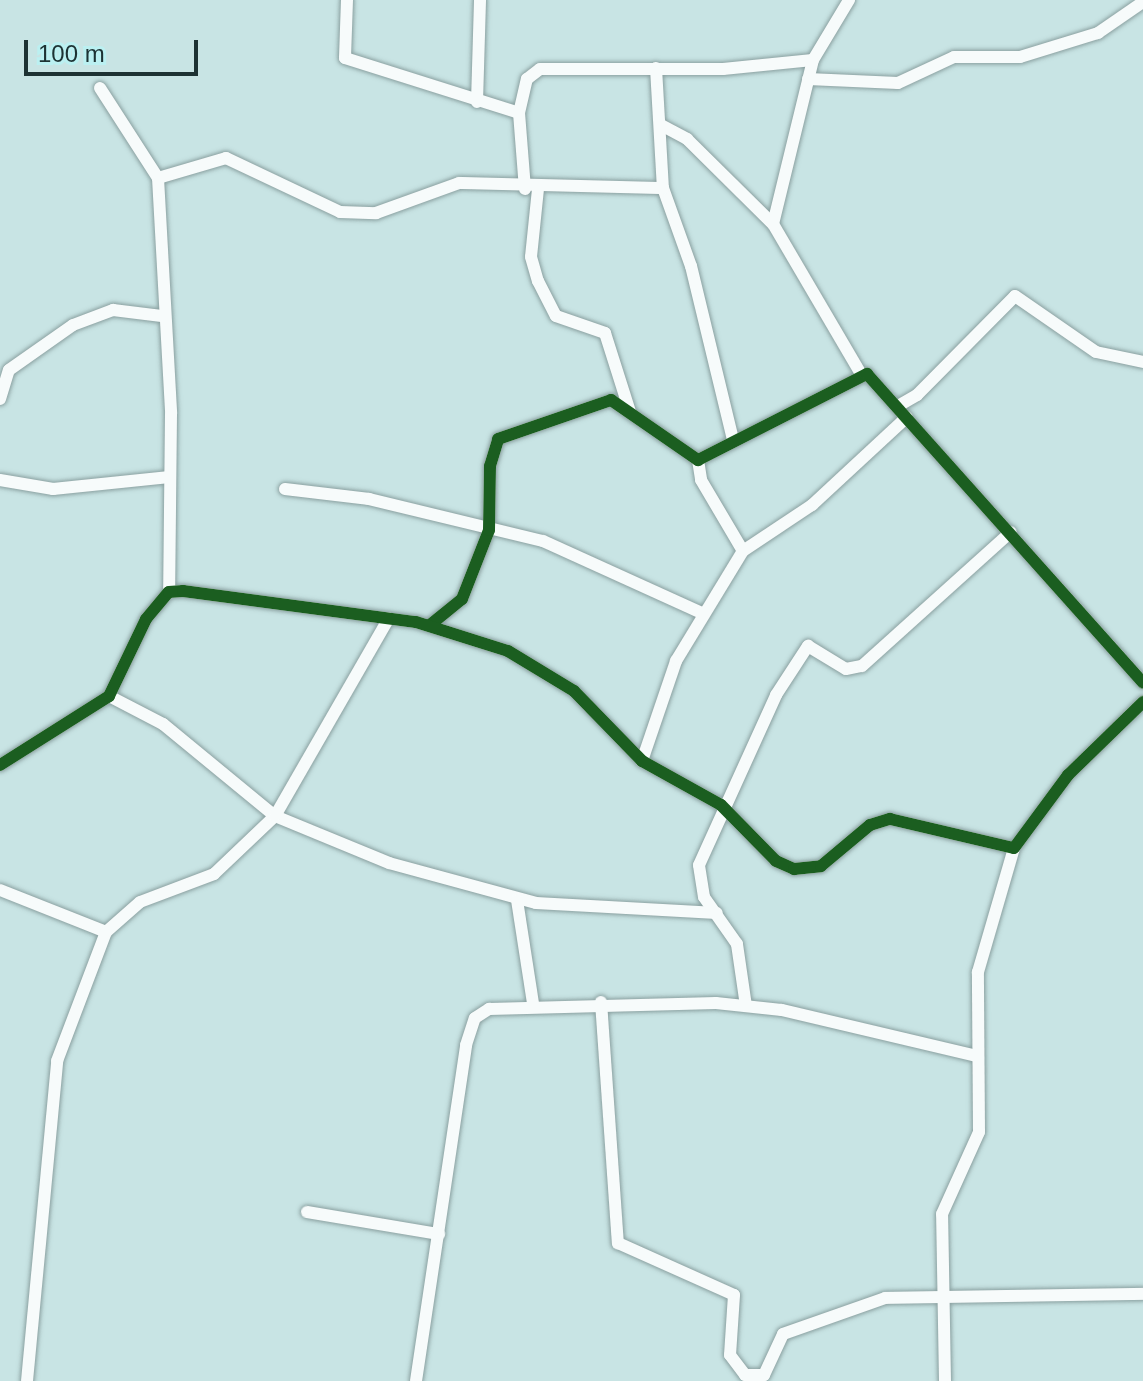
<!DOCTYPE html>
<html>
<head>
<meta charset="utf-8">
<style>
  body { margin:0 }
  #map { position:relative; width:1143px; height:1381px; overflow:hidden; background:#c8e4e4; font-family:Arial,sans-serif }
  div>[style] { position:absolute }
  .roads { filter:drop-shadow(0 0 2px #8aa0a0) drop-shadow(0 0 2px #8aa0a0) }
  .minor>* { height:12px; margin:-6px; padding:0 6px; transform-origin:6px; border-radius:6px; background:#f7fbfb }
  .cycleway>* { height:12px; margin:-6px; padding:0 6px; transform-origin:6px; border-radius:6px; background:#1b5e20 }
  span { translate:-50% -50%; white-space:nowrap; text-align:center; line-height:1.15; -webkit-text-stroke:7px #bbf0f1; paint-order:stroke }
  .scale { position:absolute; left:24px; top:40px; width:174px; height:36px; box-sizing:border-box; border:4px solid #1d3233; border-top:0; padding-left:10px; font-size:24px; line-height:28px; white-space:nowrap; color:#1d3233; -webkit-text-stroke:6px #bbf0f1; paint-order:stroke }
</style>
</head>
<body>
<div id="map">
  <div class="roads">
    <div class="minor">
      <div style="left:347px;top:0;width:58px;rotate:92deg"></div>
      <div style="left:345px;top:58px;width:182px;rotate:17.5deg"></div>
      <div style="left:656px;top:68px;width:120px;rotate:86.7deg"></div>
      <div style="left:663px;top:188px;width:83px;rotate:70.3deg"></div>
      <div style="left:691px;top:266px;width:178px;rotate:76.4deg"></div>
      <div style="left:808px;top:79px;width:90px;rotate:2.5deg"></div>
      <div style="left:898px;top:83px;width:62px;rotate:-24.9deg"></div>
      <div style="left:954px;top:57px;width:66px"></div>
      <div style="left:1020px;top:57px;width:82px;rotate:-17.1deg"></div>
      <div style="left:1098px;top:33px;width:55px;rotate:-34.6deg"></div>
      <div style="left:100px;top:88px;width:107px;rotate:57.2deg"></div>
      <div style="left:158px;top:178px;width:71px;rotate:-16.4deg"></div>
      <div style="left:226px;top:158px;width:126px;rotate:25.3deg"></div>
      <div style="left:340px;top:212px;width:36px;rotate:2deg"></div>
      <div style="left:376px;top:213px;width:88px;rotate:-19.9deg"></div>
      <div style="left:459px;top:183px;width:204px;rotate:1.4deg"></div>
      <div style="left:477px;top:102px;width:102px;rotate:-88.3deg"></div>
      <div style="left:661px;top:125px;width:30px;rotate:28deg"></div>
      <div style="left:687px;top:139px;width:121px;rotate:44.7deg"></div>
      <div style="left:773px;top:224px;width:174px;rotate:59.6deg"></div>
      <div style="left:158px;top:178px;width:236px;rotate:86.8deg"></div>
      <div style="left:171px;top:414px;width:178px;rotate:90.6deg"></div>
      <div style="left:525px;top:189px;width:76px;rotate:-94.5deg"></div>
      <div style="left:519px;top:113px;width:35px;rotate:-77deg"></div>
      <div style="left:527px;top:79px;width:16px;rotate:-38deg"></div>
      <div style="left:540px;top:69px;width:183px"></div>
      <div style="left:723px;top:69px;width:90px;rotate:-5.7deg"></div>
      <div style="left:538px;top:189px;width:68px;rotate:95.9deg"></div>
      <div style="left:531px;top:257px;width:25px;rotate:74deg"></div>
      <div style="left:538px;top:281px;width:39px;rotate:63deg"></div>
      <div style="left:556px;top:316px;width:52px;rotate:19.1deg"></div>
      <div style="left:605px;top:333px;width:83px;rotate:72.4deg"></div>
      <div style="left:773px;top:224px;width:169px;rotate:-76.3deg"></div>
      <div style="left:813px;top:60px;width:70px;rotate:-59deg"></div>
      <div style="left:0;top:399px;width:30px;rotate:-73deg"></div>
      <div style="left:9px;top:370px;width:78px;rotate:-35.1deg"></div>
      <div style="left:73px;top:325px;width:43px;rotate:-20.6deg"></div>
      <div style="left:113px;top:310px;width:49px;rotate:7deg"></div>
      <div style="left:898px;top:406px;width:22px;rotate:-30deg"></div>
      <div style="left:917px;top:395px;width:139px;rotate:-45.3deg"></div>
      <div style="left:1015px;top:296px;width:98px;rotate:34.7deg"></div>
      <div style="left:1096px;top:352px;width:48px;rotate:12deg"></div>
      <div style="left:698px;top:460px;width:20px;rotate:81deg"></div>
      <div style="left:701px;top:480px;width:82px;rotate:59.4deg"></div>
      <div style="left:0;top:480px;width:54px;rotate:9.6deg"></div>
      <div style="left:53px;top:489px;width:117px;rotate:-5.9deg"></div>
      <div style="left:285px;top:489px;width:85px;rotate:6.8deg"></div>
      <div style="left:369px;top:499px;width:179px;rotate:13.6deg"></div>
      <div style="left:543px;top:541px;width:175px;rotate:24.4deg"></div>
      <div style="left:430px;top:625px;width:41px;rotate:-39.1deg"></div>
      <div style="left:462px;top:599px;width:74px;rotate:-68.6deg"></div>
      <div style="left:489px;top:530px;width:64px;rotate:-89.1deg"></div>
      <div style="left:490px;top:466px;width:28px;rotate:-73deg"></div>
      <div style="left:498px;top:439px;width:120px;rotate:-19deg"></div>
      <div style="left:611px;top:400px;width:106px;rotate:34.6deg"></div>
      <div style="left:698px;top:460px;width:190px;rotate:-27deg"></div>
      <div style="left:867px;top:374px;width:414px;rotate:48.2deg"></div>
      <div style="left:109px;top:696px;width:61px;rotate:27.4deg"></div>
      <div style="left:163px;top:724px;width:145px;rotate:39.4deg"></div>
      <div style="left:275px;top:816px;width:123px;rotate:22.4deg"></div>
      <div style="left:389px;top:863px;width:152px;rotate:15.2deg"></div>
      <div style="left:536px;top:903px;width:181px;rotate:3.2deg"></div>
      <div style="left:642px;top:761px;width:106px;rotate:-71.2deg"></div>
      <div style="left:676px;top:661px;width:129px;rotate:-58.7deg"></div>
      <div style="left:743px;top:551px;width:83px;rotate:-33.7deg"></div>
      <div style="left:812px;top:505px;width:129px;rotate:-42.8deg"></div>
      <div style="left:0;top:765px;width:129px;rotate:-32.3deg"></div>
      <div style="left:109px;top:696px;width:85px;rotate:-64.3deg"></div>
      <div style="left:146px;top:619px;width:35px;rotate:-50deg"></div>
      <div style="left:169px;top:592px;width:14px;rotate:-4deg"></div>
      <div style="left:183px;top:591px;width:235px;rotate:7.6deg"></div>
      <div style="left:416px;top:622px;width:96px;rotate:17.5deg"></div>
      <div style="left:508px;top:651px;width:77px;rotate:31.2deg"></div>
      <div style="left:574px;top:691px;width:98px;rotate:45.8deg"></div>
      <div style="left:642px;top:761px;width:90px;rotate:29.1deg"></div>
      <div style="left:721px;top:805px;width:78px;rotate:45.5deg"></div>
      <div style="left:776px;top:861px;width:20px;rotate:24deg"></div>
      <div style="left:794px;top:869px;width:27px;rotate:-6deg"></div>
      <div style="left:821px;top:866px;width:64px;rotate:-39.9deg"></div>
      <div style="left:870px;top:825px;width:21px;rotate:-17deg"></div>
      <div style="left:890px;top:819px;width:127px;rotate:13.2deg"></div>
      <div style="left:1014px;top:848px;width:91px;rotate:-53.5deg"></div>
      <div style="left:1068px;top:775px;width:105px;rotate:-44.2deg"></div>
      <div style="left:0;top:890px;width:114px;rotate:21.6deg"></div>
      <div style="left:517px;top:900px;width:104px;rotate:81.2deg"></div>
      <div style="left:601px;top:1002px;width:242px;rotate:86deg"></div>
      <div style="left:618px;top:1243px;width:127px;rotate:24.1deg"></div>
      <div style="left:734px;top:1295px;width:60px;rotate:93.8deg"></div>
      <div style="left:730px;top:1355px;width:25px;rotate:53deg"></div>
      <div style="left:745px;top:1375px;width:19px"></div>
      <div style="left:764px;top:1375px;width:45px;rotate:-65.1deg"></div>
      <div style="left:783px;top:1334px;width:108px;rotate:-19.4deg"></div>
      <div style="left:885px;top:1298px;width:258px;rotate:-0.9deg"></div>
      <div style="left:746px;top:1006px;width:63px;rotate:-98.3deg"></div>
      <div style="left:737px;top:944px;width:57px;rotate:-125.1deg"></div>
      <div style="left:704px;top:897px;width:32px;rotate:-99deg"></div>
      <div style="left:699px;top:865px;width:187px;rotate:-65.6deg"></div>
      <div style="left:776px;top:695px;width:59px;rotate:-56.9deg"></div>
      <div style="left:808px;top:646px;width:44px;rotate:31.2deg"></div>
      <div style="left:846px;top:669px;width:16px;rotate:-11deg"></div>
      <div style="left:862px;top:666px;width:200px;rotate:-42deg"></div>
      <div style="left:307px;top:1212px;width:134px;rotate:9.5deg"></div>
      <div style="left:27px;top:1381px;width:321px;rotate:-84.6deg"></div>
      <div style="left:57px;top:1061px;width:138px;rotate:-69.2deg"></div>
      <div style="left:106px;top:932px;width:45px;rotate:-41.4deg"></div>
      <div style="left:140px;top:902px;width:79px;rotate:-20.7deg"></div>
      <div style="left:214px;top:874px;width:84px;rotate:-43.6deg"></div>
      <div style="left:275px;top:816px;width:228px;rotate:-60.1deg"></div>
      <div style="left:416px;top:1381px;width:340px;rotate:-81.5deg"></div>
      <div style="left:466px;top:1045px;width:28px;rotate:-72deg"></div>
      <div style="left:475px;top:1018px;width:17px;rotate:-33deg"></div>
      <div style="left:489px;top:1009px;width:227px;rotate:-1.5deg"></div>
      <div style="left:716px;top:1003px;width:66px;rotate:6.1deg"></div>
      <div style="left:782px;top:1010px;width:199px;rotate:13.3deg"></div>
      <div style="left:945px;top:1381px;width:167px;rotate:-91deg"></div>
      <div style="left:942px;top:1214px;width:90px;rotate:-65.7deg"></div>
      <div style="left:979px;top:1132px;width:160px;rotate:-90.4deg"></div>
      <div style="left:978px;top:972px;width:129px;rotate:-73.8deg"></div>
    </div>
  </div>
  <div class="cycleway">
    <div style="left:430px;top:625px;width:41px;rotate:-39.1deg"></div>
    <div style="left:462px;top:599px;width:74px;rotate:-68.6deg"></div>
    <div style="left:489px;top:530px;width:64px;rotate:-89.1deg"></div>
    <div style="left:490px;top:466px;width:28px;rotate:-73deg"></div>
    <div style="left:498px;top:439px;width:120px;rotate:-19deg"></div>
    <div style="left:611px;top:400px;width:106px;rotate:34.6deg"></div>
    <div style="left:698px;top:460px;width:190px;rotate:-27deg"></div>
    <div style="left:867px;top:374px;width:414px;rotate:48.2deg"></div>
    <div style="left:0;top:765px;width:129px;rotate:-32.3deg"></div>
    <div style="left:109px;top:696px;width:85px;rotate:-64.3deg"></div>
    <div style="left:146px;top:619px;width:35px;rotate:-50deg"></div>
    <div style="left:169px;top:592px;width:14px;rotate:-4deg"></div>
    <div style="left:183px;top:591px;width:235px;rotate:7.6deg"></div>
    <div style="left:416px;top:622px;width:96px;rotate:17.5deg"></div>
    <div style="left:508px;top:651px;width:77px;rotate:31.2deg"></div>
    <div style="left:574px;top:691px;width:98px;rotate:45.8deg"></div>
    <div style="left:642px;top:761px;width:90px;rotate:29.1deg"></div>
    <div style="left:721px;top:805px;width:78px;rotate:45.5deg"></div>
    <div style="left:776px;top:861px;width:20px;rotate:24deg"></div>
    <div style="left:794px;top:869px;width:27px;rotate:-6deg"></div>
    <div style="left:821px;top:866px;width:64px;rotate:-39.9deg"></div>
    <div style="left:870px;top:825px;width:21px;rotate:-17deg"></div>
    <div style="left:890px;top:819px;width:127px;rotate:13.2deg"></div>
    <div style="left:1014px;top:848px;width:91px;rotate:-53.5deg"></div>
    <div style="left:1068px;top:775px;width:105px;rotate:-44.2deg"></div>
  </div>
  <div class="scale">100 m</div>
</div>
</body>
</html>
